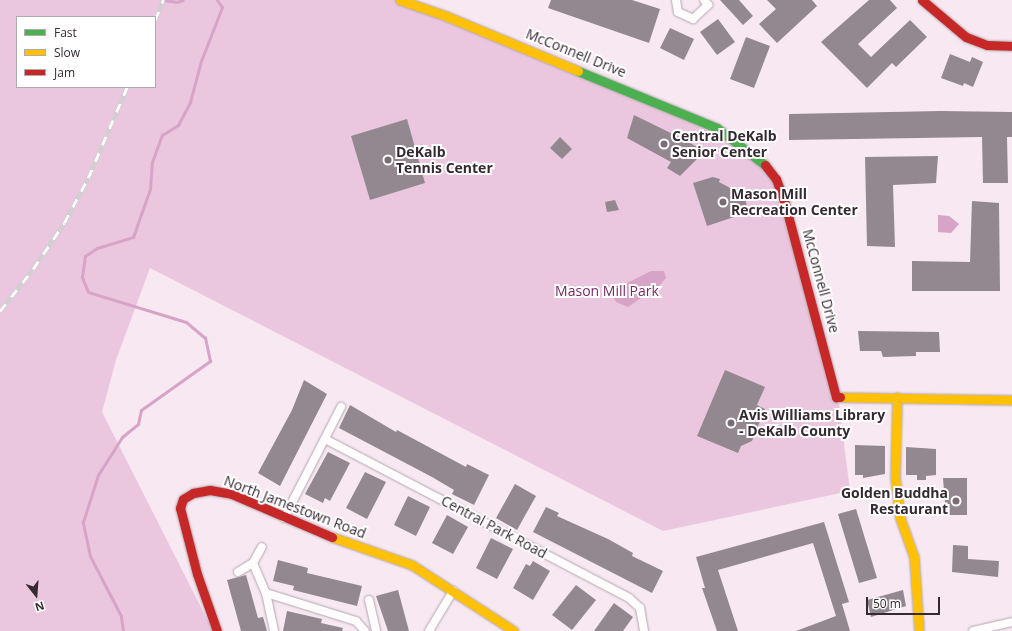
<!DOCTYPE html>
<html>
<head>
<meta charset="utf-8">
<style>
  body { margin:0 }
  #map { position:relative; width:1012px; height:631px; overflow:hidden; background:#f8e8f2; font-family:"Open Sans",sans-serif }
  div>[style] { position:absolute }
  .green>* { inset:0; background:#ebc7df }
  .water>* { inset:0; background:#d7a3c6 }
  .stream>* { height:3px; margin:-1.5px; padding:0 1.5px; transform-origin:1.5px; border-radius:1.5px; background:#d7a3c6 }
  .building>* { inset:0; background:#938890 }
  .roads { filter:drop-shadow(0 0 1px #b3a7ae) drop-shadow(0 0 1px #b3a7ae) }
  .street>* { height:8px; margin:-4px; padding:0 4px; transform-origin:4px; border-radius:4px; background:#fefcfd }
  .fast>* { height:9px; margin:-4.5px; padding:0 4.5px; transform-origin:4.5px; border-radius:4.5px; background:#4caf50 }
  .slow>* { height:9px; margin:-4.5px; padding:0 4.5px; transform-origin:4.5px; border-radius:4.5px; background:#ffc107 }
  .jam>* { height:9px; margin:-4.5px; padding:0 4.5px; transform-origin:4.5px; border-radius:4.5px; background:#c62828 }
  .rail>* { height:4.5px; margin-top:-2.25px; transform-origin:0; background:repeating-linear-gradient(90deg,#fff 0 9px,#d3ced1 0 18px); box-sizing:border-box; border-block:1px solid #d3ced1 }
  .dots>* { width:11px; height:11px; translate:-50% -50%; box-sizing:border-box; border:2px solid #fff; border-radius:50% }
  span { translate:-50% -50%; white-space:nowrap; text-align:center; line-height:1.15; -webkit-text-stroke:4px #fff; paint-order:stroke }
  .street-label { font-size:14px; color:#352a31 }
  .poi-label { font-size:14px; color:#352a31; font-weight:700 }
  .left { translate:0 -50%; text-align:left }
  .right { translate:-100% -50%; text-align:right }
  .park-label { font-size:14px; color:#792963 }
  .legend { position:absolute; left:16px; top:16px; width:140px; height:72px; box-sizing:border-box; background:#fff; border:1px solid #aeaaad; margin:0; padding:5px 7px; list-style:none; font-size:12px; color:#352a31 }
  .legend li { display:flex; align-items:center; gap:8px; height:20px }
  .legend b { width:20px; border:1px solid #aeaaad }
  .north { position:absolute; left:16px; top:575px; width:40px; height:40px; -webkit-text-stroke:3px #fff; paint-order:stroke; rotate:163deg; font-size:11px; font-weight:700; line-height:16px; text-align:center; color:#352a31 }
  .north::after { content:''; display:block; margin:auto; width:14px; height:18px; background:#352a31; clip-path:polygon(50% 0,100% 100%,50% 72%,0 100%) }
  .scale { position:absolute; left:866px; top:597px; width:74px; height:18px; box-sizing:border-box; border:2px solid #352a31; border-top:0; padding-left:5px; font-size:12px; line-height:14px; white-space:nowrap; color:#352a31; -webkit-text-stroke:3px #fff; paint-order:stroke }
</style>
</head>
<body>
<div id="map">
  <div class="green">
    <div style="clip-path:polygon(evenodd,0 0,402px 0,764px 154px,838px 396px,850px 491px,663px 531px,150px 268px,116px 360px,102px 412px,213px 631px,0 631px,0 0,17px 17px,155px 17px,155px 87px,17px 87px,17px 17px)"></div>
  </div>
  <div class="water">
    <div style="clip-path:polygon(938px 215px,949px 216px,959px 224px,951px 233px,938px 232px)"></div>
    <div style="clip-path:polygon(651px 271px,664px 271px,666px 278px,660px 285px,628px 307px,616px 302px,613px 296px,627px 283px)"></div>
  </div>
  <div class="stream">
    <div style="left:163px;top:0;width:14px;rotate:8deg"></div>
    <div style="left:177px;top:2px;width:6px;rotate:-18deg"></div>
    <div style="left:123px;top:631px;width:15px;rotate:-98deg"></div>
    <div style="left:121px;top:616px;width:68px;rotate:-117.3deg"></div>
    <div style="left:90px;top:556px;width:35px;rotate:-102deg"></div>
    <div style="left:83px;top:522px;width:49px;rotate:-72.3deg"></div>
    <div style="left:98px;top:475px;width:45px;rotate:-57.7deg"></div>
    <div style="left:122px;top:437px;width:21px;rotate:-39deg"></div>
    <div style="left:138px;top:424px;width:14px;rotate:-78deg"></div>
    <div style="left:141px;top:410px;width:85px;rotate:-35.4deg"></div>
    <div style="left:210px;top:361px;width:24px;rotate:-102deg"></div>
    <div style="left:205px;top:338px;width:25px;rotate:-140deg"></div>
    <div style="left:186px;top:322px;width:102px;rotate:-163deg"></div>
    <div style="left:88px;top:292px;width:16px;rotate:-112deg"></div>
    <div style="left:82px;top:277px;width:21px;rotate:-82deg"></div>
    <div style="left:85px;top:256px;width:14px;rotate:-34deg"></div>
    <div style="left:97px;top:248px;width:38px;rotate:-17deg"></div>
    <div style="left:133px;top:237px;width:51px;rotate:-70.5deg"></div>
    <div style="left:150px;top:189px;width:27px;rotate:-86deg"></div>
    <div style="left:152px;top:162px;width:29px;rotate:-70deg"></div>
    <div style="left:162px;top:135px;width:19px;rotate:-32deg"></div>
    <div style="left:178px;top:125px;width:26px;rotate:-62deg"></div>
    <div style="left:190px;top:102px;width:42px;rotate:-75deg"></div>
    <div style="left:201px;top:61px;width:58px;rotate:-68.7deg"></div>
    <div style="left:222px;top:7px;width:9px;rotate:-126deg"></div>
  </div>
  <div class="building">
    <div style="clip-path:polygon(551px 0,632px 0,660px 9px,649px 43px,548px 8px)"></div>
    <div style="clip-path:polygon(720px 0,739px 0,753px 16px,743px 25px)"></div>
    <div style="clip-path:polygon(767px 0,812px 0,817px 6px,777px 43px,759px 24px,776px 9px)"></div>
    <div style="clip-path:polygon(869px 0,890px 0,897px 8px,858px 44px,871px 57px,910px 20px,927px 37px,896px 67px,892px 63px,867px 88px,821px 42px)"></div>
    <div style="clip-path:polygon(718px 19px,735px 42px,717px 55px,700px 32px)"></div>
    <div style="clip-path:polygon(670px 28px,694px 39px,684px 60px,660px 48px)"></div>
    <div style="clip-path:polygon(746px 37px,770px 46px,754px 88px,730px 79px)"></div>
    <div style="clip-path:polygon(950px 54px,970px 62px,972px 57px,983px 62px,973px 87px,964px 83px,963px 86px,941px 78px)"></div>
    <div style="clip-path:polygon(941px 111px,1012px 112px,1012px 137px,1007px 137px,1008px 183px,983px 183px,982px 137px,789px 140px,789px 114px)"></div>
    <div style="clip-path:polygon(634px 115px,683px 139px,699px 148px,702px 154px,680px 176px,667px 168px,671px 162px,627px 138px)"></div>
    <div style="clip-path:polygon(407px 119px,425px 183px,370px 200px,351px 136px)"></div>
    <div style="clip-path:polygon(560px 137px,572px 149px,562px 159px,550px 148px)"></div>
    <div style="clip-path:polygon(938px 156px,936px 183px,893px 185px,895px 247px,867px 246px,865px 157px)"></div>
    <div style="clip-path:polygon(713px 177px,720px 179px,719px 182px,736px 191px,736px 188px,743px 193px,749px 212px,707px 226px,693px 183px)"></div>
    <div style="clip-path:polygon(615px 200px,619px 210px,607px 212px,605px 202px)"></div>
    <div style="clip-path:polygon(972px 201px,999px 203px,1000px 291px,912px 291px,912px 261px,970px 262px)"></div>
    <div style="clip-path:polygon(858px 331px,939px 332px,940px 352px,916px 352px,916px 356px,883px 357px,881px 351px,860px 351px)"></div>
    <div style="clip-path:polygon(725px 370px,765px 387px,757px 405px,765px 409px,752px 441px,741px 446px,738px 453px,697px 436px)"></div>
    <div style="clip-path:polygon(304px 380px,327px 394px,280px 486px,258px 473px,292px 410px)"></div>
    <div style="clip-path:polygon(350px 405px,396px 432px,397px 430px,466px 467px,467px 464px,489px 475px,474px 505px,452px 494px,454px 490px,432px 477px,339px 428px)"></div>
    <div style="clip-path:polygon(855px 445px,885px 446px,885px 474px,863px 478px,863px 475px,855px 475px)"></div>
    <div style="clip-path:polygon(906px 447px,936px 449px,936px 475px,926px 476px,926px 480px,917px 480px,917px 475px,906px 475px)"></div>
    <div style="clip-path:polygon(328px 452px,350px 463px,330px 501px,325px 498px,323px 503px,305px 494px)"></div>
    <div style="clip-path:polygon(365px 472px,386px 482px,367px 519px,346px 508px)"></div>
    <div style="clip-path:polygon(943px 478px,967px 478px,967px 515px,946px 515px)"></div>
    <div style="clip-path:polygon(515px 484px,536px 496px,517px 530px,496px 518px)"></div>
    <div style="clip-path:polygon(408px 496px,430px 507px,416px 536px,394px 525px)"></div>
    <div style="clip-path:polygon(546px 507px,559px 513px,557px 516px,608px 539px,633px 553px,632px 556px,663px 571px,652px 593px,533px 532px)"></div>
    <div style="clip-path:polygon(856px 509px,877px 578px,859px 583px,838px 514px)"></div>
    <div style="clip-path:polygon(447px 515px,468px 527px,453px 554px,432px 543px)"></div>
    <div style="clip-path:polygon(824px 522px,849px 602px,842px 604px,850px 631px,796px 631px,836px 616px,813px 543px,718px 570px,738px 631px,717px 631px,702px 588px,705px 588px,696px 557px)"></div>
    <div style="clip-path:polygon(491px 538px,513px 549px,497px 579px,476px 568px)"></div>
    <div style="clip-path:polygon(953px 545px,968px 546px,968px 559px,999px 561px,998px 577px,952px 572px)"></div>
    <div style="clip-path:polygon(278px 560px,308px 568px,307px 573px,362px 586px,357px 606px,293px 590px,294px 586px,273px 581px)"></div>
    <div style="clip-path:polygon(533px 561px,550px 571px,533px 600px,513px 588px,526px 564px,530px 566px)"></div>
    <div style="clip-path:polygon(246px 575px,258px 618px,263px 617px,267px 631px,241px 631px,227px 580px)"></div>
    <div style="clip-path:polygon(576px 585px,596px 600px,572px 630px,552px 615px)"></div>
    <div style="clip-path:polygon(398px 590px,409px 631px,388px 631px,376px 596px)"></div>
    <div style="clip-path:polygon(903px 590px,906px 606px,871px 617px,867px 600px)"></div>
    <div style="clip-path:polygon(614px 603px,633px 617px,623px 631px,594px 631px)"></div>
    <div style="clip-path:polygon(287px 611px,322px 619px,321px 623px,343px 628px,342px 631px,283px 631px)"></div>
  </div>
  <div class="roads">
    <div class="street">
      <div style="left:676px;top:0;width:12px;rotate:81deg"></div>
      <div style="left:678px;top:12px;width:17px;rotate:25deg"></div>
      <div style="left:693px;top:19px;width:21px;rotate:-43deg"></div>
      <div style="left:708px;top:5px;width:6px;rotate:-129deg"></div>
      <div style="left:325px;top:439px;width:343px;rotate:27.6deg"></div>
      <div style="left:629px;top:598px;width:15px;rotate:42deg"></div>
      <div style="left:640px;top:608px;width:23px;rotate:80deg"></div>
      <div style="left:284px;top:518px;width:125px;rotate:-62.8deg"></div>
      <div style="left:253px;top:563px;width:33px;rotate:67deg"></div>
      <div style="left:266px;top:593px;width:39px;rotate:78deg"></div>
      <div style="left:238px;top:572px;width:17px;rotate:-31deg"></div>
      <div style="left:253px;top:563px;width:18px;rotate:-61deg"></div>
      <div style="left:266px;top:593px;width:94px;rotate:17.3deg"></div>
      <div style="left:356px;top:621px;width:13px;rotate:48deg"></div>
      <div style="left:369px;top:600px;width:32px;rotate:77deg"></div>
      <div style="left:429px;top:631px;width:47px;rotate:-59deg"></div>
      <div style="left:973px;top:631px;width:40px;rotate:-13deg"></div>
    </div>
    <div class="fast">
      <div style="left:578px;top:71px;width:150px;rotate:22.3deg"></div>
      <div style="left:717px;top:128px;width:61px;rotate:37.6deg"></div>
    </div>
    <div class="slow">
      <div style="left:400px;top:0;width:49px;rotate:19.2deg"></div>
      <div style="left:446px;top:16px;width:143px;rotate:22.6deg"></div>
      <div style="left:840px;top:397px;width:172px;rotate:1deg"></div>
      <div style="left:897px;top:397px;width:80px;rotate:91.4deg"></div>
      <div style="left:895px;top:477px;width:41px;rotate:83deg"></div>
      <div style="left:900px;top:518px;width:41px;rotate:70.3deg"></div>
      <div style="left:914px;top:557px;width:74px;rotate:86.1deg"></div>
      <div style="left:332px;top:537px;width:85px;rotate:19.3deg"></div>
      <div style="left:412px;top:565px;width:121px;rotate:32.9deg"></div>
    </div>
    <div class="jam">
      <div style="left:922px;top:0;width:57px;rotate:40.1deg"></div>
      <div style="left:966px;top:37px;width:22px;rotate:21deg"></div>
      <div style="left:987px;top:45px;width:25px;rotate:2deg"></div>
      <div style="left:765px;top:165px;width:18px;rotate:52deg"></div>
      <div style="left:776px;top:179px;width:27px;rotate:70deg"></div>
      <div style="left:785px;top:204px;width:200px;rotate:75.2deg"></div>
      <div style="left:836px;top:397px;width:4px"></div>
      <div style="left:217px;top:631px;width:60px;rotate:-109.3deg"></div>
      <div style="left:197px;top:574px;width:68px;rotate:-104.4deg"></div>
      <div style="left:180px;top:508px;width:9px;rotate:-72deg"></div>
      <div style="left:183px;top:499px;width:12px;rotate:-31deg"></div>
      <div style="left:193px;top:493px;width:17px;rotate:-10deg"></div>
      <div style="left:210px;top:490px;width:22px;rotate:10deg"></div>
      <div style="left:232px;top:494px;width:109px;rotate:23.3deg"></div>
    </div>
  </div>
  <div class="rail">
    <div style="left:155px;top:20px;width:22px;rotate:-68deg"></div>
    <div style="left:0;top:311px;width:53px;rotate:-51.8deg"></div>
    <div style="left:33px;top:269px;width:55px;rotate:-56deg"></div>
    <div style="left:64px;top:223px;width:51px;rotate:-61.9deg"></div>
    <div style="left:88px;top:178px;width:99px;rotate:-66.8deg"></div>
  </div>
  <div class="dots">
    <div style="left:664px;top:144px;background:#796c75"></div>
    <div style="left:388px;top:160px;background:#796c75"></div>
    <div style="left:723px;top:202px;background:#796c75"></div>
    <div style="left:731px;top:423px;background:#796c75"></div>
    <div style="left:956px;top:501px;background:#796c75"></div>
  </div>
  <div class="street-label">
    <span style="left:576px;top:53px;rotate:22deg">McConnell Drive</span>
    <span style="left:821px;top:281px;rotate:75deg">McConnell Drive</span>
    <span style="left:295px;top:507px;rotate:21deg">North Jamestown Road</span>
    <span style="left:494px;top:527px;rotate:28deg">Central Park Road</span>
  </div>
  <div class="poi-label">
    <span class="left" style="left:672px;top:144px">Central DeKalb<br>Senior Center</span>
    <span class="left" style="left:396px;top:160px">DeKalb<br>Tennis Center</span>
    <span class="left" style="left:731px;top:202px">Mason Mill<br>Recreation Center</span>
    <span class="left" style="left:739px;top:423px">Avis Williams Library<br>- DeKalb County</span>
    <span class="right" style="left:948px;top:501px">Golden Buddha<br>Restaurant</span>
  </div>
  <div class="park-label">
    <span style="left:607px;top:291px">Mason Mill Park</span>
  </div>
  <ul class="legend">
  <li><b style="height:5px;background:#4caf50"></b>Fast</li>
  <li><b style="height:5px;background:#ffc107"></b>Slow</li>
  <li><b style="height:5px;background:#c62828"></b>Jam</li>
  </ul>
  <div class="north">N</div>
  <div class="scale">50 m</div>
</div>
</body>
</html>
